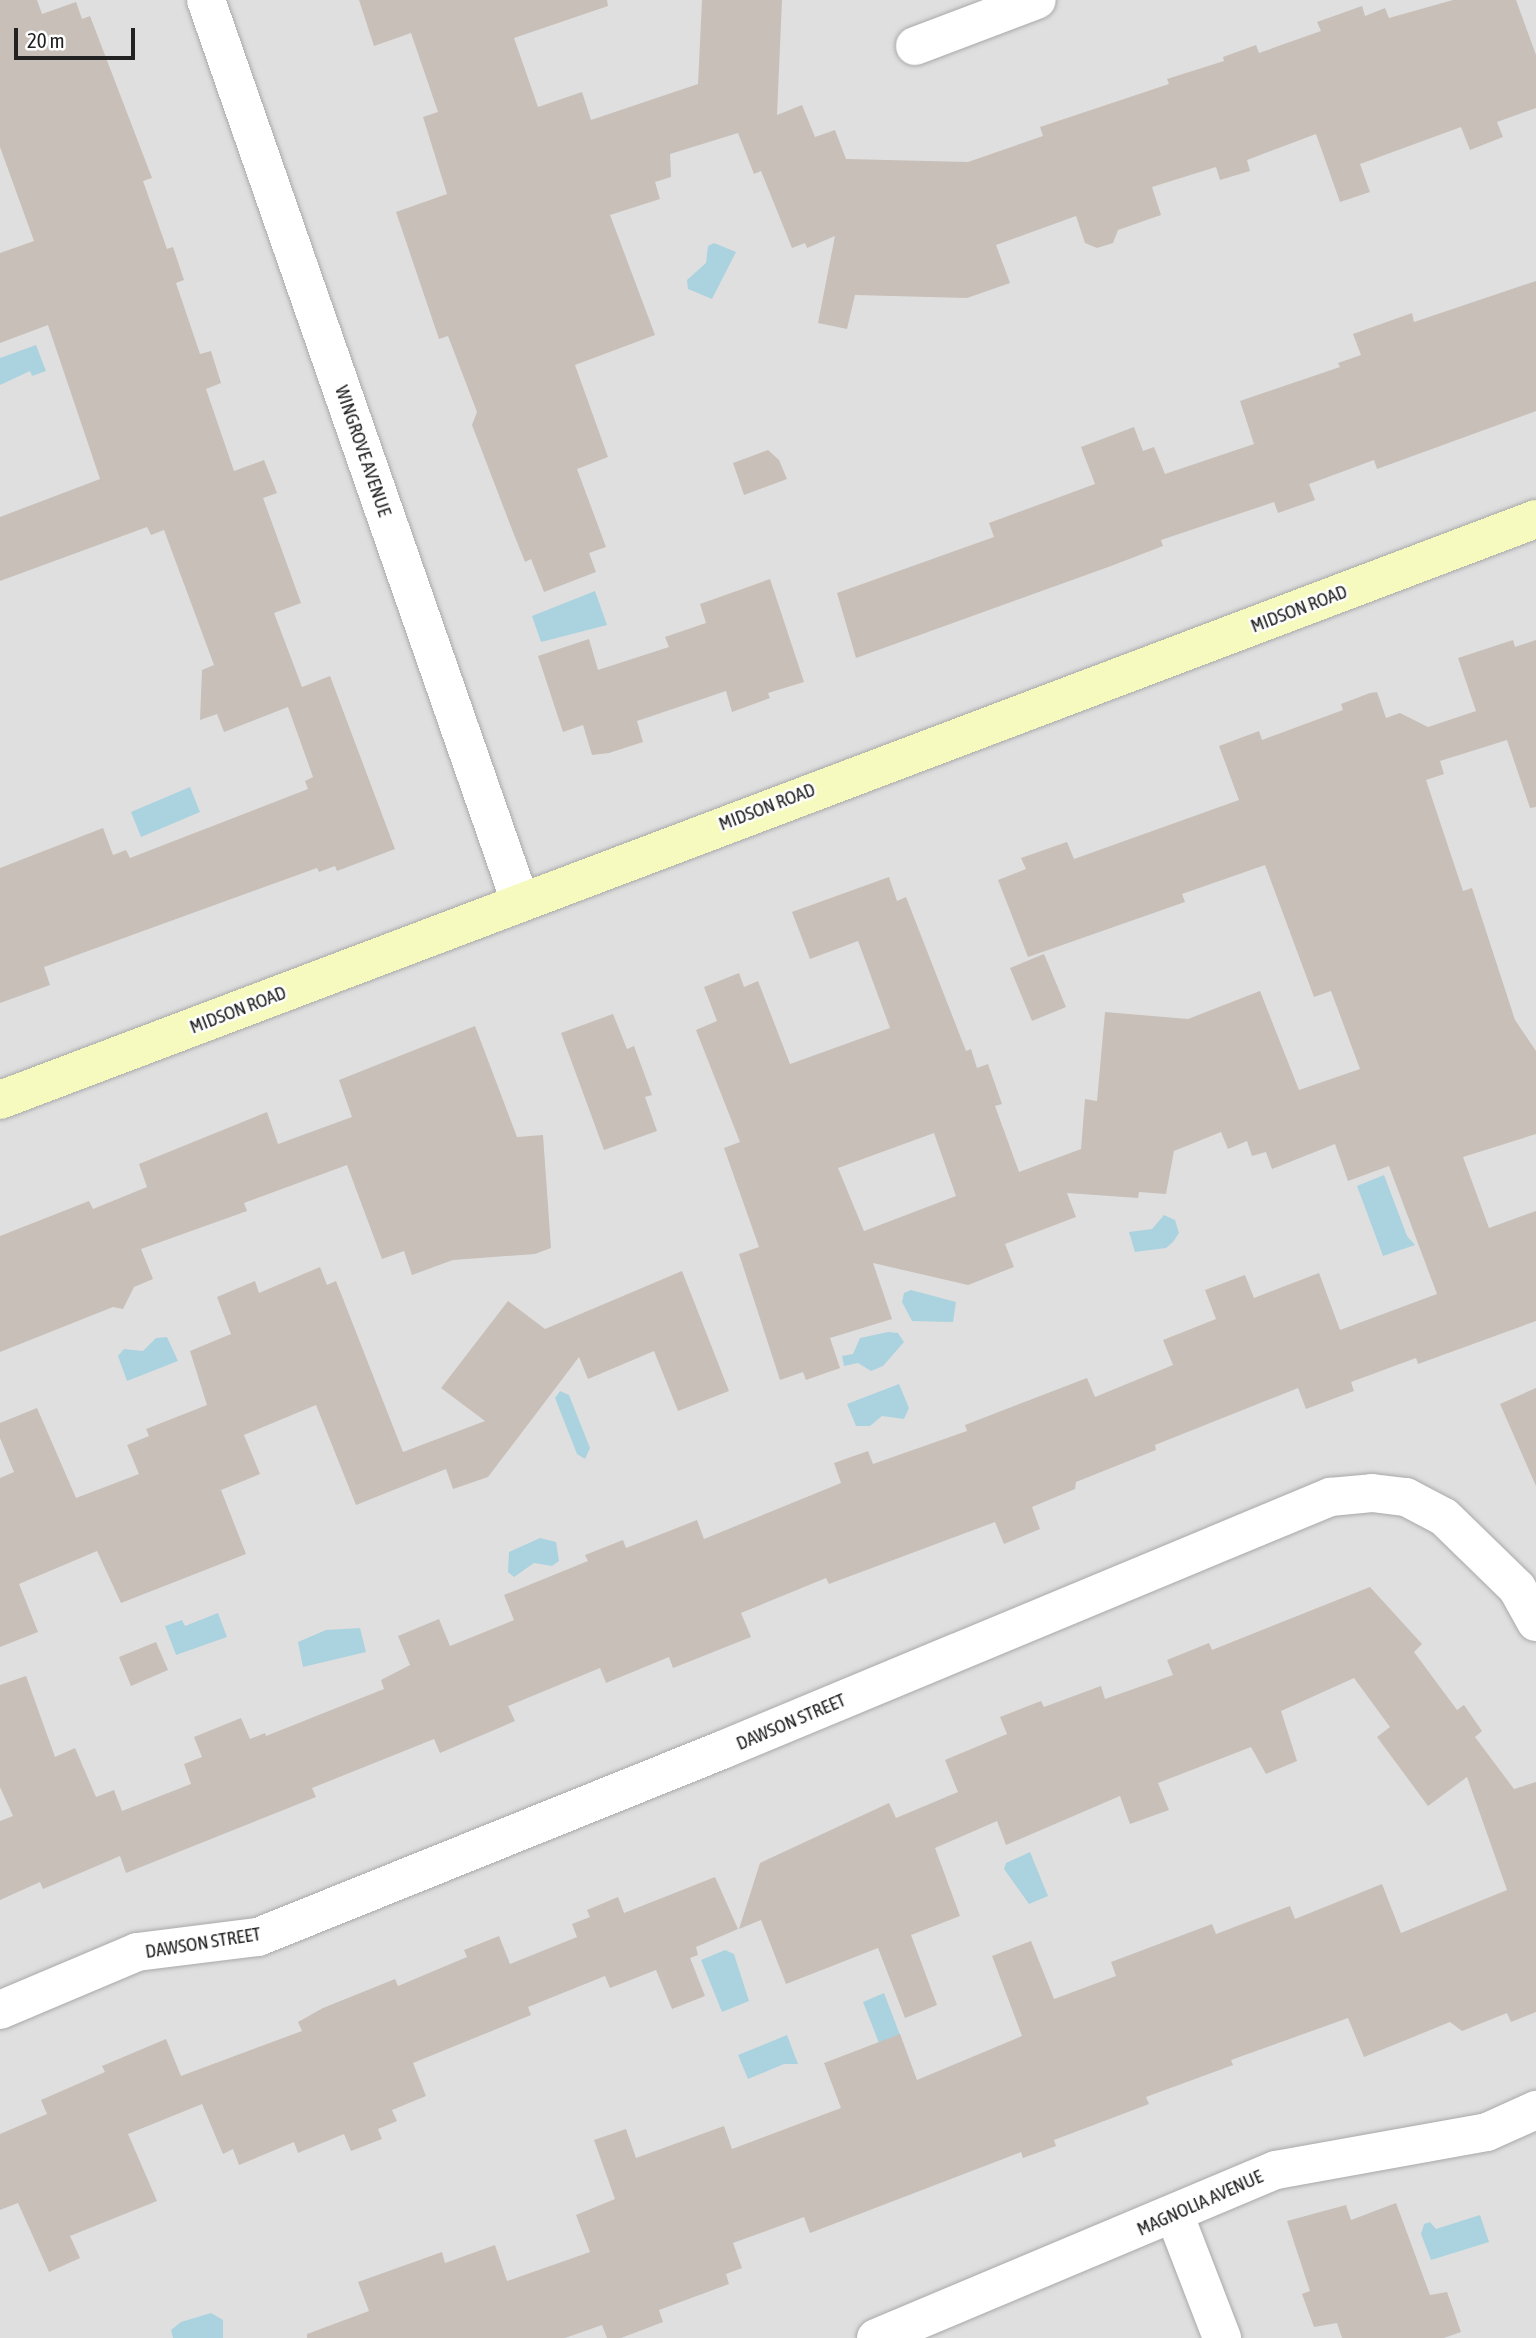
<!DOCTYPE html>
<html>
<head>
<meta charset="utf-8">
<style>
  body { margin:0 }
  #map { position:relative; width:1536px; height:2338px; overflow:hidden; background:#f2efe9; font-family:"Asap Condensed",sans-serif }
  div>[style] { position:absolute }
  .residential>* { inset:0; background:#e0dfdf }
  .water>* { inset:0; background:#aad3df }
  .building>* { inset:0; background:#c7bfb8 }
  .roads { filter:drop-shadow(0 0 2px #a9a9a9) drop-shadow(0 0 2px #a9a9a9) }
  .street>* { height:38px; margin:-19px; padding:0 19px; transform-origin:19px; border-radius:19px; background:#fff }
  .secondary>* { height:38px; margin:-19px; padding:0 19px; transform-origin:19px; border-radius:19px; background:#f7fabf }
  span { translate:-50% -50%; white-space:nowrap; text-align:center; line-height:1.15; -webkit-text-stroke:5px #fff; paint-order:stroke }
  .street-label { font-size:19px; color:#222 }
  .scale { position:absolute; left:14px; top:28px; width:121px; height:32px; box-sizing:border-box; border:4px solid #222; border-top:0; padding-left:9px; font-size:21px; line-height:24px; white-space:nowrap; color:#222; -webkit-text-stroke:5px #fff; paint-order:stroke }
</style>
</head>
<body>
<div id="map">
  <div class="residential">
    <div style="clip-path:polygon(0 0,1536px 0,1536px 2338px,0 2338px)"></div>
  </div>
  <div class="water">
    <div style="clip-path:polygon(714px 243px,736px 252px,712px 299px,688px 289px,687px 280px,706px 263px,708px 246px)"></div>
    <div style="clip-path:polygon(36px 345px,46px 371px,32px 376px,30px 371px,0 385px,0 358px)"></div>
    <div style="clip-path:polygon(595px 591px,607px 625px,541px 642px,532px 616px)"></div>
    <div style="clip-path:polygon(190px 787px,200px 812px,141px 837px,131px 812px)"></div>
    <div style="clip-path:polygon(1384px 1175px,1407px 1236px,1415px 1245px,1383px 1256px,1357px 1186px)"></div>
    <div style="clip-path:polygon(1164px 1215px,1175px 1220px,1179px 1233px,1173px 1242px,1166px 1248px,1135px 1252px,1129px 1232px,1152px 1229px)"></div>
    <div style="clip-path:polygon(911px 1290px,956px 1302px,953px 1322px,912px 1321px,902px 1302px,904px 1293px)"></div>
    <div style="clip-path:polygon(888px 1332px,898px 1333px,904px 1342px,883px 1366px,871px 1371px,858px 1363px,844px 1366px,842px 1356px,853px 1354px,860px 1338px)"></div>
    <div style="clip-path:polygon(167px 1337px,178px 1361px,127px 1381px,118px 1356px,124px 1349px,143px 1351px,156px 1338px)"></div>
    <div style="clip-path:polygon(899px 1384px,909px 1408px,904px 1419px,882px 1416px,870px 1426px,856px 1426px,847px 1404px)"></div>
    <div style="clip-path:polygon(560px 1391px,569px 1395px,590px 1448px,585px 1459px,577px 1454px,555px 1398px)"></div>
    <div style="clip-path:polygon(540px 1538px,556px 1542px,559px 1561px,552px 1566px,534px 1563px,514px 1577px,508px 1572px,509px 1552px)"></div>
    <div style="clip-path:polygon(218px 1613px,227px 1637px,176px 1655px,165px 1626px,182px 1620px,185px 1626px)"></div>
    <div style="clip-path:polygon(360px 1628px,366px 1652px,303px 1667px,298px 1642px,326px 1630px)"></div>
    <div style="clip-path:polygon(1030px 1852px,1048px 1896px,1029px 1904px,1004px 1869px,1006px 1863px)"></div>
    <div style="clip-path:polygon(725px 1950px,734px 1954px,749px 2001px,722px 2012px,701px 1960px)"></div>
    <div style="clip-path:polygon(884px 1993px,902px 2040px,881px 2048px,863px 2002px)"></div>
    <div style="clip-path:polygon(787px 2035px,798px 2064px,784px 2064px,748px 2079px,738px 2055px)"></div>
    <div style="clip-path:polygon(1480px 2215px,1489px 2242px,1431px 2260px,1421px 2234px,1424px 2224px,1430px 2222px,1436px 2229px)"></div>
    <div style="clip-path:polygon(211px 2313px,223px 2320px,223px 2338px,173px 2338px,171px 2330px,181px 2322px)"></div>
  </div>
  <div class="building">
    <div style="clip-path:polygon(0 0,37px 0,42px 14px,76px 2px,82px 19px,90px 16px,152px 178px,143px 181px,167px 249px,173px 247px,184px 280px,176px 283px,200px 354px,211px 351px,221px 383px,206px 389px,234px 471px,264px 460px,277px 493px,263px 498px,301px 603px,274px 613px,302px 687px,330px 676px,395px 849px,337px 871px,335px 866px,319px 872px,317px 868px,44px 967px,50px 985px,0 1003px,0 868px,103px 828px,113px 855px,126px 850px,130px 858px,308px 789px,305px 781px,313px 777px,288px 707px,224px 732px,217px 714px,200px 720px,202px 670px,214px 665px,164px 530px,151px 535px,147px 527px,0 581px,0 517px,100px 479px,48px 325px,0 343px,0 253px,34px 241px,0 147px)"></div>
    <div style="clip-path:polygon(359px 0,607px 0,608px 6px,514px 38px,538px 107px,582px 92px,591px 120px,698px 84px,702px 0,782px 0,777px 115px,802px 105px,815px 137px,835px 130px,846px 159px,968px 162px,1043px 136px,1040px 127px,1169px 84px,1167px 79px,1224px 61px,1223px 57px,1256px 45px,1259px 53px,1321px 31px,1317px 22px,1362px 6px,1365px 16px,1385px 8px,1389px 18px,1453px 0,1516px 0,1536px 55px,1536px 108px,1497px 122px,1503px 137px,1470px 150px,1461px 127px,1360px 164px,1370px 192px,1340px 202px,1316px 134px,1247px 160px,1250px 171px,1220px 180px,1216px 167px,1152px 187px,1161px 215px,1118px 230px,1113px 243px,1097px 248px,1085px 243px,1076px 216px,996px 245px,1010px 283px,967px 298px,855px 295px,847px 329px,818px 323px,835px 236px,807px 248px,805px 243px,792px 248px,761px 171px,754px 174px,738px 133px,670px 154px,671px 177px,655px 182px,660px 199px,610px 215px,655px 335px,575px 365px,608px 457px,577px 469px,606px 547px,589px 553px,596px 572px,544px 592px,531px 559px,525px 562px,513px 532px,472px 425px,477px 412px,448px 336px,439px 339px,396px 212px,447px 194px,423px 117px,438px 112px,411px 33px,374px 46px)"></div>
    <div style="clip-path:polygon(1536px 281px,1536px 411px,1377px 469px,1374px 460px,1309px 484px,1315px 500px,1278px 513px,1274px 502px,1161px 540px,1163px 546px,1111px 566px,856px 658px,837px 593px,994px 537px,989px 523px,1095px 484px,1081px 447px,1134px 427px,1143px 451px,1154px 447px,1165px 474px,1254px 444px,1240px 401px,1340px 367px,1338px 363px,1361px 355px,1353px 334px,1412px 313px,1414px 322px)"></div>
    <div style="clip-path:polygon(768px 450px,779px 460px,787px 479px,744px 495px,733px 463px)"></div>
    <div style="clip-path:polygon(770px 579px,804px 682px,768px 693px,770px 698px,732px 712px,726px 691px,637px 721px,643px 742px,609px 753px,592px 755px,583px 725px,563px 732px,538px 656px,589px 639px,598px 670px,669px 647px,665px 637px,706px 623px,700px 604px)"></div>
    <div style="clip-path:polygon(evenodd,1513px 640px,1515px 647px,1536px 640px,1536px 807px,1530px 808px,1507px 740px,1440px 761px,1444px 774px,1426px 780px,1463px 891px,1472px 888px,1515px 1020px,1536px 1051px,1536px 1134px,1463px 1157px,1489px 1228px,1536px 1211px,1536px 1321px,1418px 1364px,1416px 1358px,1351px 1382px,1354px 1391px,1306px 1409px,1298px 1388px,1155px 1445px,1156px 1450px,1076px 1482px,1075px 1489px,1032px 1507px,1040px 1529px,1004px 1544px,995px 1522px,829px 1584px,826px 1578px,741px 1613px,751px 1637px,673px 1668px,669px 1657px,606px 1683px,600px 1668px,508px 1706px,515px 1721px,440px 1753px,434px 1739px,312px 1788px,316px 1797px,126px 1873px,120px 1856px,43px 1889px,40px 1882px,0 1900px,0 1821px,13px 1816px,0 1787px,0 1685px,26px 1676px,55px 1757px,75px 1748px,96px 1797px,114px 1790px,122px 1811px,191px 1784px,184px 1764px,202px 1757px,194px 1737px,241px 1718px,250px 1739px,265px 1733px,266px 1736px,384px 1689px,381px 1680px,410px 1665px,398px 1636px,439px 1619px,450px 1646px,514px 1620px,504px 1595px,588px 1561px,585px 1555px,623px 1540px,626px 1548px,697px 1520px,704px 1539px,841px 1483px,834px 1463px,868px 1451px,873px 1464px,967px 1431px,965px 1425px,1087px 1378px,1095px 1397px,1173px 1365px,1163px 1340px,1216px 1319px,1205px 1290px,1245px 1275px,1254px 1298px,1319px 1273px,1340px 1330px,1437px 1294px,1389px 1166px,1348px 1181px,1335px 1144px,1272px 1169px,1266px 1152px,1252px 1156px,1247px 1141px,1228px 1149px,1221px 1132px,1174px 1151px,1166px 1194px,1139px 1192px,1138px 1198px,1067px 1193px,1076px 1217px,1005px 1244px,1014px 1267px,968px 1285px,873px 1263px,892px 1319px,830px 1338px,840px 1368px,806px 1380px,803px 1372px,780px 1380px,739px 1254px,759px 1247px,724px 1148px,740px 1142px,696px 1030px,717px 1021px,704px 987px,739px 973px,744px 987px,758px 981px,790px 1064px,890px 1028px,858px 941px,810px 959px,792px 912px,889px 877px,897px 901px,906px 897px,966px 1051px,971px 1049px,977px 1068px,988px 1064px,1002px 1104px,995px 1106px,1019px 1172px,1081px 1149px,1085px 1099px,1097px 1101px,1105px 1012px,1188px 1019px,1260px 991px,1299px 1090px,1360px 1069px,1331px 991px,1314px 997px,1265px 865px,1182px 894px,1185px 902px,1028px 957px,998px 880px,1026px 869px,1021px 858px,1067px 842px,1074px 859px,1239px 800px,1219px 746px,1259px 731px,1262px 740px,1343px 710px,1341px 704px,1370px 693px,1377px 692px,1386px 718px,1400px 713px,1428px 727px,1476px 711px,1458px 658px,1513px 640px,934px 1133px,956px 1196px,864px 1231px,838px 1168px,934px 1133px)"></div>
    <div style="clip-path:polygon(1044px 954px,1066px 1007px,1032px 1021px,1010px 968px)"></div>
    <div style="clip-path:polygon(613px 1014px,627px 1049px,634px 1046px,652px 1095px,645px 1097px,657px 1131px,604px 1150px,561px 1033px)"></div>
    <div style="clip-path:polygon(475px 1026px,517px 1137px,543px 1135px,551px 1248px,535px 1254px,453px 1260px,412px 1275px,404px 1251px,382px 1259px,347px 1165px,244px 1203px,247px 1211px,141px 1249px,153px 1279px,134px 1287px,123px 1309px,113px 1307px,0 1352px,0 1236px,89px 1201px,93px 1209px,147px 1187px,139px 1164px,267px 1112px,278px 1144px,352px 1117px,339px 1080px)"></div>
    <div style="clip-path:polygon(320px 1267px,327px 1285px,336px 1281px,403px 1452px,485px 1421px,441px 1388px,508px 1301px,545px 1329px,682px 1271px,729px 1391px,678px 1411px,654px 1351px,588px 1379px,579px 1357px,488px 1477px,453px 1489px,446px 1469px,356px 1505px,316px 1405px,244px 1435px,260px 1474px,221px 1490px,246px 1554px,121px 1603px,97px 1551px,19px 1584px,38px 1632px,0 1647px,0 1478px,14px 1472px,0 1438px,0 1423px,37px 1408px,76px 1498px,139px 1474px,127px 1445px,149px 1436px,146px 1429px,207px 1405px,190px 1351px,231px 1334px,217px 1297px,255px 1281px,259px 1293px)"></div>
    <div style="clip-path:polygon(1536px 1388px,1536px 1486px,1500px 1404px)"></div>
    <div style="clip-path:polygon(1370px 1587px,1422px 1644px,1414px 1652px,1457px 1710px,1464px 1705px,1482px 1731px,1475px 1737px,1514px 1789px,1536px 1782px,1536px 2012px,1511px 2022px,1507px 2013px,1462px 2031px,1450px 2022px,1364px 2057px,1348px 2018px,1231px 2060px,1233px 2065px,1146px 2097px,1149px 2104px,1054px 2140px,1056px 2146px,1023px 2158px,1021px 2152px,810px 2233px,804px 2217px,733px 2243px,742px 2268px,726px 2274px,729px 2284px,659px 2310px,663px 2322px,621px 2338px,607px 2338px,602px 2325px,565px 2338px,307px 2338px,307px 2334px,369px 2311px,358px 2282px,442px 2252px,445px 2263px,495px 2245px,507px 2281px,590px 2252px,576px 2215px,615px 2199px,594px 2140px,626px 2129px,636px 2158px,724px 2126px,732px 2149px,841px 2108px,824px 2063px,900px 2034px,917px 2080px,1022px 2036px,992px 1956px,1031px 1941px,1054px 1999px,1116px 1976px,1111px 1962px,1212px 1924px,1216px 1934px,1290px 1906px,1295px 1919px,1382px 1884px,1401px 1933px,1507px 1890px,1467px 1777px,1428px 1806px,1377px 1737px,1390px 1727px,1354px 1678px,1281px 1711px,1297px 1761px,1266px 1774px,1251px 1747px,1158px 1783px,1169px 1810px,1130px 1824px,1120px 1796px,1006px 1845px,997px 1821px,935px 1848px,960px 1916px,911px 1935px,937px 2005px,905px 2018px,878px 1948px,786px 1984px,761px 1920px,739px 1929px,760px 1863px,889px 1803px,896px 1818px,958px 1792px,945px 1760px,1007px 1734px,1000px 1717px,1041px 1701px,1044px 1707px,1101px 1686px,1105px 1699px,1173px 1675px,1167px 1660px,1209px 1643px,1212px 1650px)"></div>
    <div style="clip-path:polygon(156px 1642px,168px 1670px,131px 1686px,119px 1657px)"></div>
    <div style="clip-path:polygon(715px 1877px,738px 1929px,696px 1947px,698px 1955px,690px 1958px,705px 1996px,672px 2009px,656px 1970px,610px 1988px,605px 1976px,528px 2007px,531px 2015px,413px 2063px,426px 2096px,392px 2110px,397px 2121px,378px 2129px,382px 2139px,351px 2151px,344px 2134px,298px 2153px,294px 2142px,239px 2165px,233px 2149px,223px 2154px,202px 2104px,128px 2134px,157px 2201px,70px 2236px,80px 2258px,49px 2272px,18px 2203px,0 2210px,0 2134px,47px 2114px,41px 2100px,105px 2072px,102px 2066px,166px 2039px,181px 2076px,302px 2031px,298px 2022px,323px 2008px,395px 1979px,398px 1986px,467px 1957px,464px 1950px,499px 1936px,510px 1964px,577px 1937px,572px 1924px,590px 1917px,587px 1910px,618px 1897px,624px 1913px)"></div>
    <div style="clip-path:polygon(1396px 2203px,1430px 2295px,1447px 2292px,1461px 2332px,1444px 2338px,1342px 2338px,1337px 2323px,1314px 2327px,1302px 2294px,1310px 2291px,1287px 2221px,1346px 2205px,1351px 2220px)"></div>
  </div>
  <div class="roads">
    <div class="street">
      <div style="left:206px;top:0;width:954px;rotate:70.79deg"></div>
      <div style="left:915px;top:46px;width:130px;rotate:-20.7deg"></div>
      <div style="left:0;top:2010px;width:149px;rotate:-22.9deg"></div>
      <div style="left:137px;top:1952px;width:122px;rotate:-7.1deg"></div>
      <div style="left:258px;top:1937px;width:500px;rotate:-21.95deg"></div>
      <div style="left:722px;top:1750px;width:659px;rotate:-22.59deg"></div>
      <div style="left:1330px;top:1497px;width:42px;rotate:-5.4deg"></div>
      <div style="left:1372px;top:1493px;width:34px;rotate:7deg"></div>
      <div style="left:1406px;top:1497px;width:43px;rotate:27.8deg"></div>
      <div style="left:1444px;top:1517px;width:102px;rotate:44.2deg"></div>
      <div style="left:1517px;top:1588px;width:39px;rotate:61deg"></div>
      <div style="left:1175px;top:2216px;width:131px;rotate:68.9deg"></div>
      <div style="left:876px;top:2338px;width:434px;rotate:-22.8deg"></div>
      <div style="left:1276px;top:2170px;width:214px;rotate:-10.2deg"></div>
      <div style="left:1487px;top:2132px;width:54px;rotate:-24.2deg"></div>
    </div>
    <div class="secondary">
      <div style="left:0;top:1100px;width:1642px;rotate:-20.72deg"></div>
    </div>
  </div>
  <div class="street-label">
    <span style="left:363px;top:451px;rotate:71deg">WINGROVE AVENUE</span>
    <span style="left:1299px;top:609px;rotate:-21deg">MIDSON ROAD</span>
    <span style="left:767px;top:807px;rotate:-21deg">MIDSON ROAD</span>
    <span style="left:238px;top:1010px;rotate:-21deg">MIDSON ROAD</span>
    <span style="left:791px;top:1722px;rotate:-23deg">DAWSON STREET</span>
    <span style="left:203px;top:1943px;rotate:-9deg">DAWSON STREET</span>
    <span style="left:1200px;top:2203px;rotate:-24deg">MAGNOLIA AVENUE</span>
  </div>
  <div class="scale">20 m</div>
</div>
</body>
</html>
